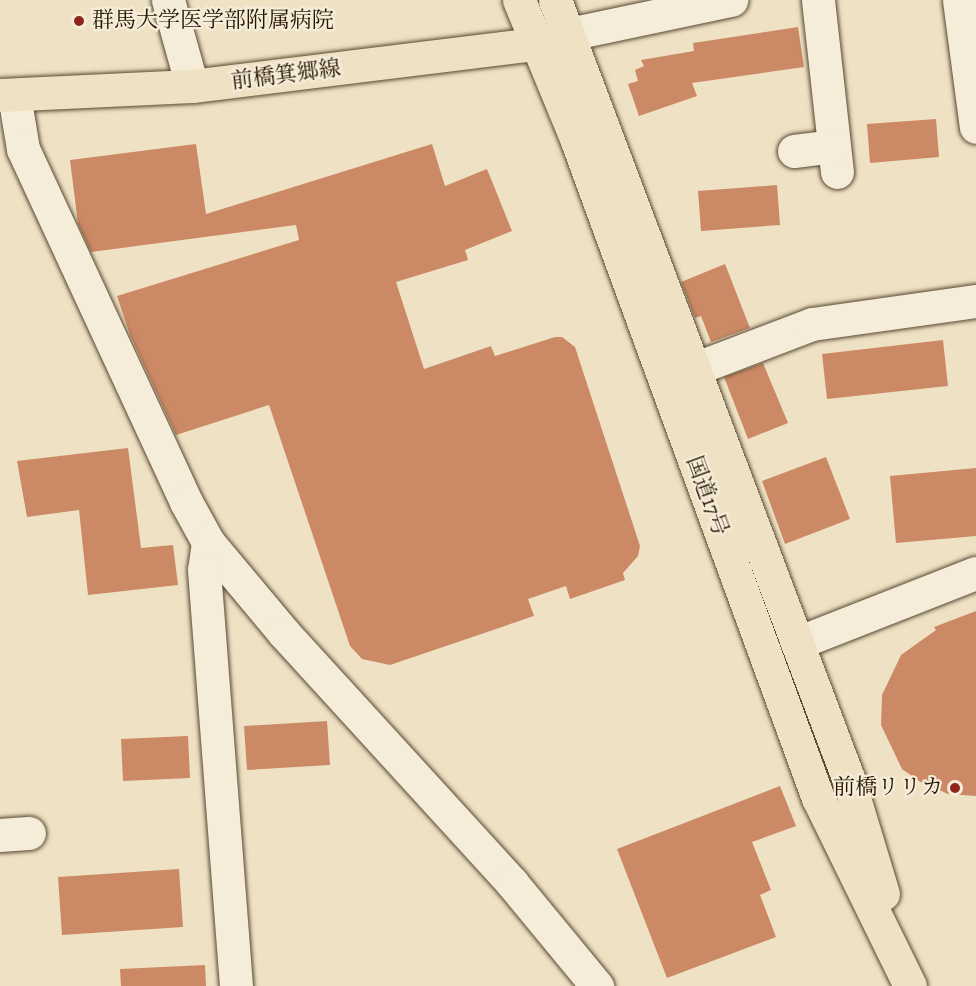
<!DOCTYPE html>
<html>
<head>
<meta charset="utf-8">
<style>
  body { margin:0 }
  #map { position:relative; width:976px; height:986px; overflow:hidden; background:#efe2c4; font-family:Alegreya,"Noto Serif JP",serif }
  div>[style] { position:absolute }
  .building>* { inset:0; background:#cc8965 }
  .roads { filter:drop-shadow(0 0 2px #584832) drop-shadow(0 0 2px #584832) }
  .minor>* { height:33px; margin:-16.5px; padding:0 16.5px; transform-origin:16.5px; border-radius:16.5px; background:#f5ecd9 }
  .major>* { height:33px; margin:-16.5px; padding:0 16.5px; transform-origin:16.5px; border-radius:16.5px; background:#efe2c4 }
  .highway>* { height:33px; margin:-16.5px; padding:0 16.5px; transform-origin:16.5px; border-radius:16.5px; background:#efe2c4 }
  .dots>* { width:16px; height:16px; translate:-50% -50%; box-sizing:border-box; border:3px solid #f5ecd9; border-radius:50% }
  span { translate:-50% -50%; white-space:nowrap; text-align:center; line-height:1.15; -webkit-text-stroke:4.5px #f5ecd9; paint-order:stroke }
  .poi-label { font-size:22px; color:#251501 }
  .left { translate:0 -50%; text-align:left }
  .right { translate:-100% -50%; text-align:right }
  .street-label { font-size:22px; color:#251501 }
</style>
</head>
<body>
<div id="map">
  <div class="building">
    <div style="clip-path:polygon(798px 27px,804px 67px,692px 83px,697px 96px,639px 116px,628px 84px,638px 81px,635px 70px,644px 66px,641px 60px,694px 51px,693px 43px)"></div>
    <div style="clip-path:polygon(936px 119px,939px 157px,870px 163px,867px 124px)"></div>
    <div style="clip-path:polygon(196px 144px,206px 214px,432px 144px,445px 186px,487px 169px,512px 231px,465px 250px,468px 260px,396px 282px,424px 369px,491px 346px,495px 356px,555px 337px,562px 337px,575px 347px,640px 546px,638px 556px,623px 573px,625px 580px,570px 599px,566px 586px,528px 599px,534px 616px,390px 665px,362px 659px,350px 646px,269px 405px,176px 435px,130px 335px,117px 296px,299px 240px,296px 225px,91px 252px,78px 224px,70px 160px)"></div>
    <div style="clip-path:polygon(777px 185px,780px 225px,701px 231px,698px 191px)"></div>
    <div style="clip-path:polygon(725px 264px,750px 328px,711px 342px,701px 316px,695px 318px,681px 282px)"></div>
    <div style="clip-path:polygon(943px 340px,948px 386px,827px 399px,822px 354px)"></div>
    <div style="clip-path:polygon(763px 363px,788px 423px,748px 439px,724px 377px)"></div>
    <div style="clip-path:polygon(128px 448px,141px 548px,173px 545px,178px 585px,88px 595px,79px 510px,27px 517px,17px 461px)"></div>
    <div style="clip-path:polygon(826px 457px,850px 519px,785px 544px,762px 481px)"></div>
    <div style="clip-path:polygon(976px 468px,976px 536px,896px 543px,890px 476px)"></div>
    <div style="clip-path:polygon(976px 611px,976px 796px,948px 794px,919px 781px,902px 769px,881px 725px,882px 695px,901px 655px,936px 630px,934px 627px)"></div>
    <div style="clip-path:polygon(327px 721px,330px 765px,247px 770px,244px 726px)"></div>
    <div style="clip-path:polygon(188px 736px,190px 778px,123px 781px,121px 739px)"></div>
    <div style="clip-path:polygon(780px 786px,796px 826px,752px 842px,771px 890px,760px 895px,776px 937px,667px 978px,617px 849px)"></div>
    <div style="clip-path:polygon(179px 869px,183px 927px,62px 935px,58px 877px)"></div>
    <div style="clip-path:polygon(205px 965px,206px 986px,121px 986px,120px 969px)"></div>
  </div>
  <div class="roads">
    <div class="minor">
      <div style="left:168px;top:0;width:89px;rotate:74.4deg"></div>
      <div style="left:818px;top:0;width:173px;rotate:83.7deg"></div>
      <div style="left:959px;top:0;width:128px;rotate:82.4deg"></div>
      <div style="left:569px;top:34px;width:166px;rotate:-11.9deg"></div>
      <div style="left:14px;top:95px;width:55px;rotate:80.5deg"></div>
      <div style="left:23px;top:149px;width:389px;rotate:65.2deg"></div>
      <div style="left:186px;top:502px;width:46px;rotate:61.2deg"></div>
      <div style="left:208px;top:542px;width:119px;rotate:50.1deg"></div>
      <div style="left:284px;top:633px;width:338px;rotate:47.6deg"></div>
      <div style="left:512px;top:883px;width:134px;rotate:50.5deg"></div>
      <div style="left:794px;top:151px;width:39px;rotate:-7deg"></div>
      <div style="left:694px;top:369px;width:126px;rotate:-20.9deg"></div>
      <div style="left:812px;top:324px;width:166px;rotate:-8deg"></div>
      <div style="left:208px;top:542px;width:28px;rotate:98deg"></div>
      <div style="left:204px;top:570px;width:417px;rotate:85.6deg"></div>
      <div style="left:797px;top:643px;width:192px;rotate:-21.4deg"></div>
      <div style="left:0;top:835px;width:29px;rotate:-4deg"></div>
    </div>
    <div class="major">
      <div style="left:0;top:95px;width:192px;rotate:-2.7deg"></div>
      <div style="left:192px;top:86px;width:346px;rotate:-7deg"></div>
      <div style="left:535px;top:44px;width:30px;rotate:-17deg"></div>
    </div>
    <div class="highway">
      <div style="left:519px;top:0;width:152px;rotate:67.6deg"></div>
      <div style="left:577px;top:141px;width:700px;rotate:69.86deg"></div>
      <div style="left:818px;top:798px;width:209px;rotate:63.9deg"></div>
      <div style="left:555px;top:0;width:831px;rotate:69.36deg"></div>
      <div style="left:848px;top:778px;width:121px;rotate:73.2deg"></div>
    </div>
  </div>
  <div class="dots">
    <div style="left:79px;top:21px;background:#8f2418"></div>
    <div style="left:955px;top:788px;background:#8f2418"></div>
  </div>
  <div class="poi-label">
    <span class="left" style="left:92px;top:21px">群馬大学医学部附属病院</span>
    <span class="right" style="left:943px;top:788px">前橋リリカ</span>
  </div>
  <div class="street-label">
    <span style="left:286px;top:75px;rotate:-7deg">前橋箕郷線</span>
    <span style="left:707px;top:496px;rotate:70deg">国道17号</span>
  </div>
</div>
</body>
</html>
